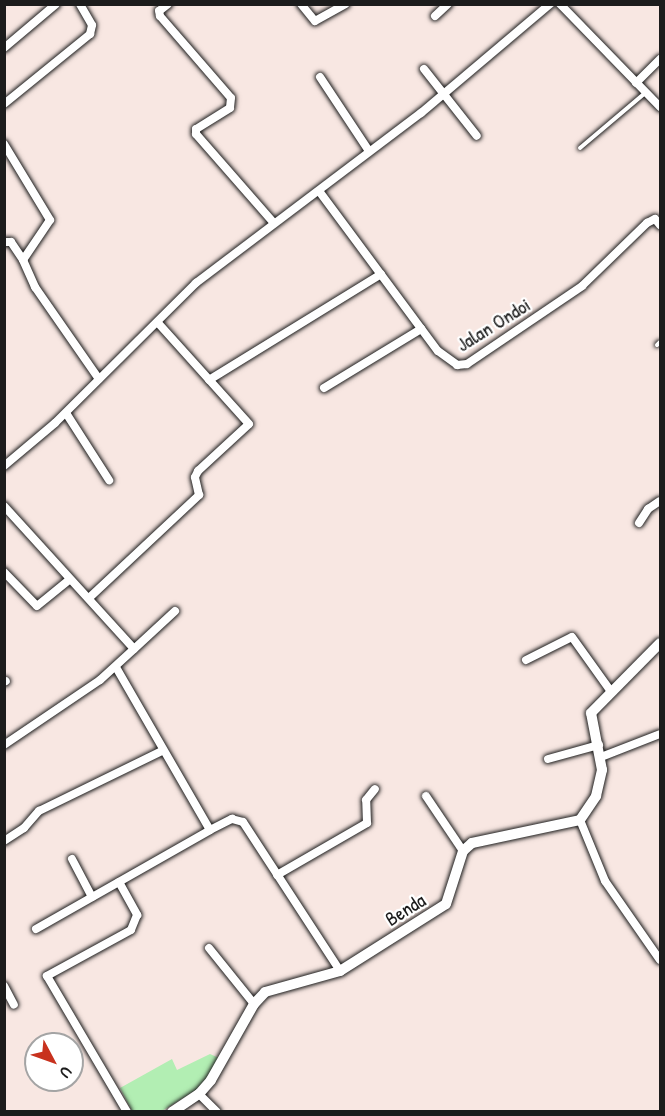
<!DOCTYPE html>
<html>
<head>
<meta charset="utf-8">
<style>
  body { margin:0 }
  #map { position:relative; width:665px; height:1116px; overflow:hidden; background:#f8e7e2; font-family:"Patrick Hand",sans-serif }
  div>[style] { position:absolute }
  .green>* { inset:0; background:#b2eeb3 }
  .roads { filter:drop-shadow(0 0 2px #1c1c1c) drop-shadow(0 0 2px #1c1c1c) }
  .lane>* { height:4px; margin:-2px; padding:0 2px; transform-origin:2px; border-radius:2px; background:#fff }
  .street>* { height:8px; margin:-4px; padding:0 4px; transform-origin:4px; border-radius:4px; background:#fff }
  .secondary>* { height:10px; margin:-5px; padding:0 5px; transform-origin:5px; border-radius:5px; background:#fff }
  span { translate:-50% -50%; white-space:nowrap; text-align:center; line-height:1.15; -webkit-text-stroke:4.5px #fff; paint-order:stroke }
  .street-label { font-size:20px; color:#1c1c1c }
  .frame { position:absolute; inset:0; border:6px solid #1c1c1c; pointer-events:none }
  .north { position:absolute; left:24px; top:1032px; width:60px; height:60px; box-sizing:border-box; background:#fff; border:2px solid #a4a4a4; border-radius:50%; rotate:131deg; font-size:16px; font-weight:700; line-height:24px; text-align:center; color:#1c1c1c }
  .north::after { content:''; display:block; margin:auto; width:21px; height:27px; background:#c8321e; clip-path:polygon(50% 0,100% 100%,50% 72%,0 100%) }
</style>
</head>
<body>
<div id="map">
  <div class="green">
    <div style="clip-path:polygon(210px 1054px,219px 1058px,204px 1085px,162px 1111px,132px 1111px,120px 1088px,172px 1059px,177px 1070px)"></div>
  </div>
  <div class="roads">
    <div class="lane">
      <div style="left:580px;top:148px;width:85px;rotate:-40.2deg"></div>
      <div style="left:657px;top:345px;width:4px;rotate:-45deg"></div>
    </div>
    <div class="street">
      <div style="left:168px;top:4px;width:11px;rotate:142deg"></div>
      <div style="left:159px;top:11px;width:5px;rotate:79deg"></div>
      <div style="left:160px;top:16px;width:108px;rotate:49.1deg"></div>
      <div style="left:231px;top:98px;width:10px;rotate:96deg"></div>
      <div style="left:230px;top:108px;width:40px;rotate:148deg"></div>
      <div style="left:196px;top:129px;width:5px;rotate:90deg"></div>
      <div style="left:196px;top:134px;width:118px;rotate:48.8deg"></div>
      <div style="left:301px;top:4px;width:22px;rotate:51deg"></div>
      <div style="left:315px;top:21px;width:35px;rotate:-29deg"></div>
      <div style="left:560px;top:4px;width:144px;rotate:45.8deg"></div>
      <div style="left:435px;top:16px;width:18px;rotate:-43deg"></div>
      <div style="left:4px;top:48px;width:68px;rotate:-40.2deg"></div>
      <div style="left:424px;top:69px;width:85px;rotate:51.7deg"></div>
      <div style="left:320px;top:77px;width:89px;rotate:56.5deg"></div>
      <div style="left:636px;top:83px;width:34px;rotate:-45deg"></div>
      <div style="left:4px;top:104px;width:111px;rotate:-39.1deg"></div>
      <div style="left:90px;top:34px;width:9px;rotate:-77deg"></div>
      <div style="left:92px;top:25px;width:24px;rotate:-120deg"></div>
      <div style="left:4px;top:144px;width:89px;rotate:58.8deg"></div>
      <div style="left:50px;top:220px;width:48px;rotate:124deg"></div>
      <div style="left:23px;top:260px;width:30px;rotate:66deg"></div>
      <div style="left:35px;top:287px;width:112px;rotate:55.2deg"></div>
      <div style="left:319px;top:191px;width:199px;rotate:53.4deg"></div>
      <div style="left:438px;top:351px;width:24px;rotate:36deg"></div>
      <div style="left:457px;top:365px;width:10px;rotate:-6deg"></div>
      <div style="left:467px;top:364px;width:139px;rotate:-34.1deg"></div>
      <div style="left:582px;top:286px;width:91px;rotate:-44.1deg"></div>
      <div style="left:647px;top:223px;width:9px;rotate:-27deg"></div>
      <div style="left:655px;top:219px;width:8px;rotate:50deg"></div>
      <div style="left:4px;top:242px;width:7px"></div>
      <div style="left:11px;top:242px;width:22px;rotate:56deg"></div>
      <div style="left:209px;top:380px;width:202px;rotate:-31.6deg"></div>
      <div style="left:324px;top:388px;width:114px;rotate:-31.3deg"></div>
      <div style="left:66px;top:413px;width:80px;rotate:57.3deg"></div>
      <div style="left:4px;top:466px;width:67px;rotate:-40.1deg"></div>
      <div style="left:55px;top:423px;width:199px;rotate:-44.8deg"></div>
      <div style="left:196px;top:283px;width:282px;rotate:-37.1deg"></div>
      <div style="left:421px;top:113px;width:169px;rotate:-40.2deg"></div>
      <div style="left:4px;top:506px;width:193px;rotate:47.7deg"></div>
      <div style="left:134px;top:649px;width:46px;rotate:137.6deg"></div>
      <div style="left:100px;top:680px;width:116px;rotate:145.9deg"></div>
      <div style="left:639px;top:523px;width:17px;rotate:-57deg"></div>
      <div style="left:648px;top:509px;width:14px;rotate:-34deg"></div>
      <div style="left:4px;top:572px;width:47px;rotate:45.9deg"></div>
      <div style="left:37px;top:606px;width:41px;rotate:-39.1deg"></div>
      <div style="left:89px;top:598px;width:151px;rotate:-43.1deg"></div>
      <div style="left:199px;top:495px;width:18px;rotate:-103deg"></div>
      <div style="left:195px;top:477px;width:7px;rotate:-63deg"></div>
      <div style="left:198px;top:471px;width:69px;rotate:-42.7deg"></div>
      <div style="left:249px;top:424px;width:137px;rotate:-132deg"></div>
      <div style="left:134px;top:649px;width:56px;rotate:-42.8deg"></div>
      <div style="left:526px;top:660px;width:51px;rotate:-26.6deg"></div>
      <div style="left:572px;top:637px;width:65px;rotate:54.4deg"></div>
      <div style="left:4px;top:682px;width:2px;rotate:-27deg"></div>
      <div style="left:601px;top:757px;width:63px;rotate:-21.3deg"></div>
      <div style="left:548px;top:759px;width:53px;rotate:-15.4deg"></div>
      <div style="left:426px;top:796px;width:66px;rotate:56.1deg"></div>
      <div style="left:580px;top:820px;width:66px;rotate:67.7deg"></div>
      <div style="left:605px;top:881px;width:96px;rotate:55.2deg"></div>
      <div style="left:210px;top:830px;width:25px;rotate:-27deg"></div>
      <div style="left:232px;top:819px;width:11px;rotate:15deg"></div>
      <div style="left:243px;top:822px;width:178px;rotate:56.9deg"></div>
      <div style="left:4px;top:841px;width:24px;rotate:-33deg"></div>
      <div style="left:24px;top:828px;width:23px;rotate:-49deg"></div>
      <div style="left:39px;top:811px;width:137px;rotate:-26deg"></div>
      <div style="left:72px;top:859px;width:43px;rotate:62.2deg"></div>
      <div style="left:277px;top:875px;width:104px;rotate:-30deg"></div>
      <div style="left:367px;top:823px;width:23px;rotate:-92deg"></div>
      <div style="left:366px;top:800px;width:14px;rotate:-51deg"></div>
      <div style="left:119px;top:882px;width:38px;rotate:61deg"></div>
      <div style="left:137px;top:915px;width:16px;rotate:112deg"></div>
      <div style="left:131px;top:930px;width:96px;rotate:151.3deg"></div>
      <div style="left:47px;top:976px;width:158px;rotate:59.5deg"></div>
      <div style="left:36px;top:929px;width:200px;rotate:-29.6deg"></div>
      <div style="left:210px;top:830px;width:188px;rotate:-120deg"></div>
      <div style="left:209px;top:948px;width:72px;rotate:51.2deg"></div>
      <div style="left:4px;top:986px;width:21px;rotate:62deg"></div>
      <div style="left:199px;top:1094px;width:25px;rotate:45deg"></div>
    </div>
    <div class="secondary">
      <div style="left:172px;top:1112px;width:32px;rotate:-34deg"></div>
      <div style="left:199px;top:1094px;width:18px;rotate:-49deg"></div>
      <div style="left:211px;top:1080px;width:87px;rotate:-60.5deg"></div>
      <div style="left:254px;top:1004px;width:16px;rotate:-47deg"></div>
      <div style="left:265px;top:992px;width:78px;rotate:-15.6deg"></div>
      <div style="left:340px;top:971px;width:125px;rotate:-32.3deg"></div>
      <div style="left:446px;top:904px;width:56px;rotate:-72.2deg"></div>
      <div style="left:463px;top:851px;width:12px;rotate:-42deg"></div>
      <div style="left:472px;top:843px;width:110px;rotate:-12deg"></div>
      <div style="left:580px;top:820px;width:29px;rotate:-56deg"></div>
      <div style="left:596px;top:796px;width:27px;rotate:-77deg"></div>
      <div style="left:602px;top:770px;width:58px;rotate:-100.9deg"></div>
      <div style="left:591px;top:713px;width:98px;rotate:-45.4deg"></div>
    </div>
  </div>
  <div class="street-label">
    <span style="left:493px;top:324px;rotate:-32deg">Jalan Ondoi</span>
    <span style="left:405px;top:909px;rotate:-32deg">Benda</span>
  </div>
  <div class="frame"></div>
  <div class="north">U</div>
</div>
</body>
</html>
